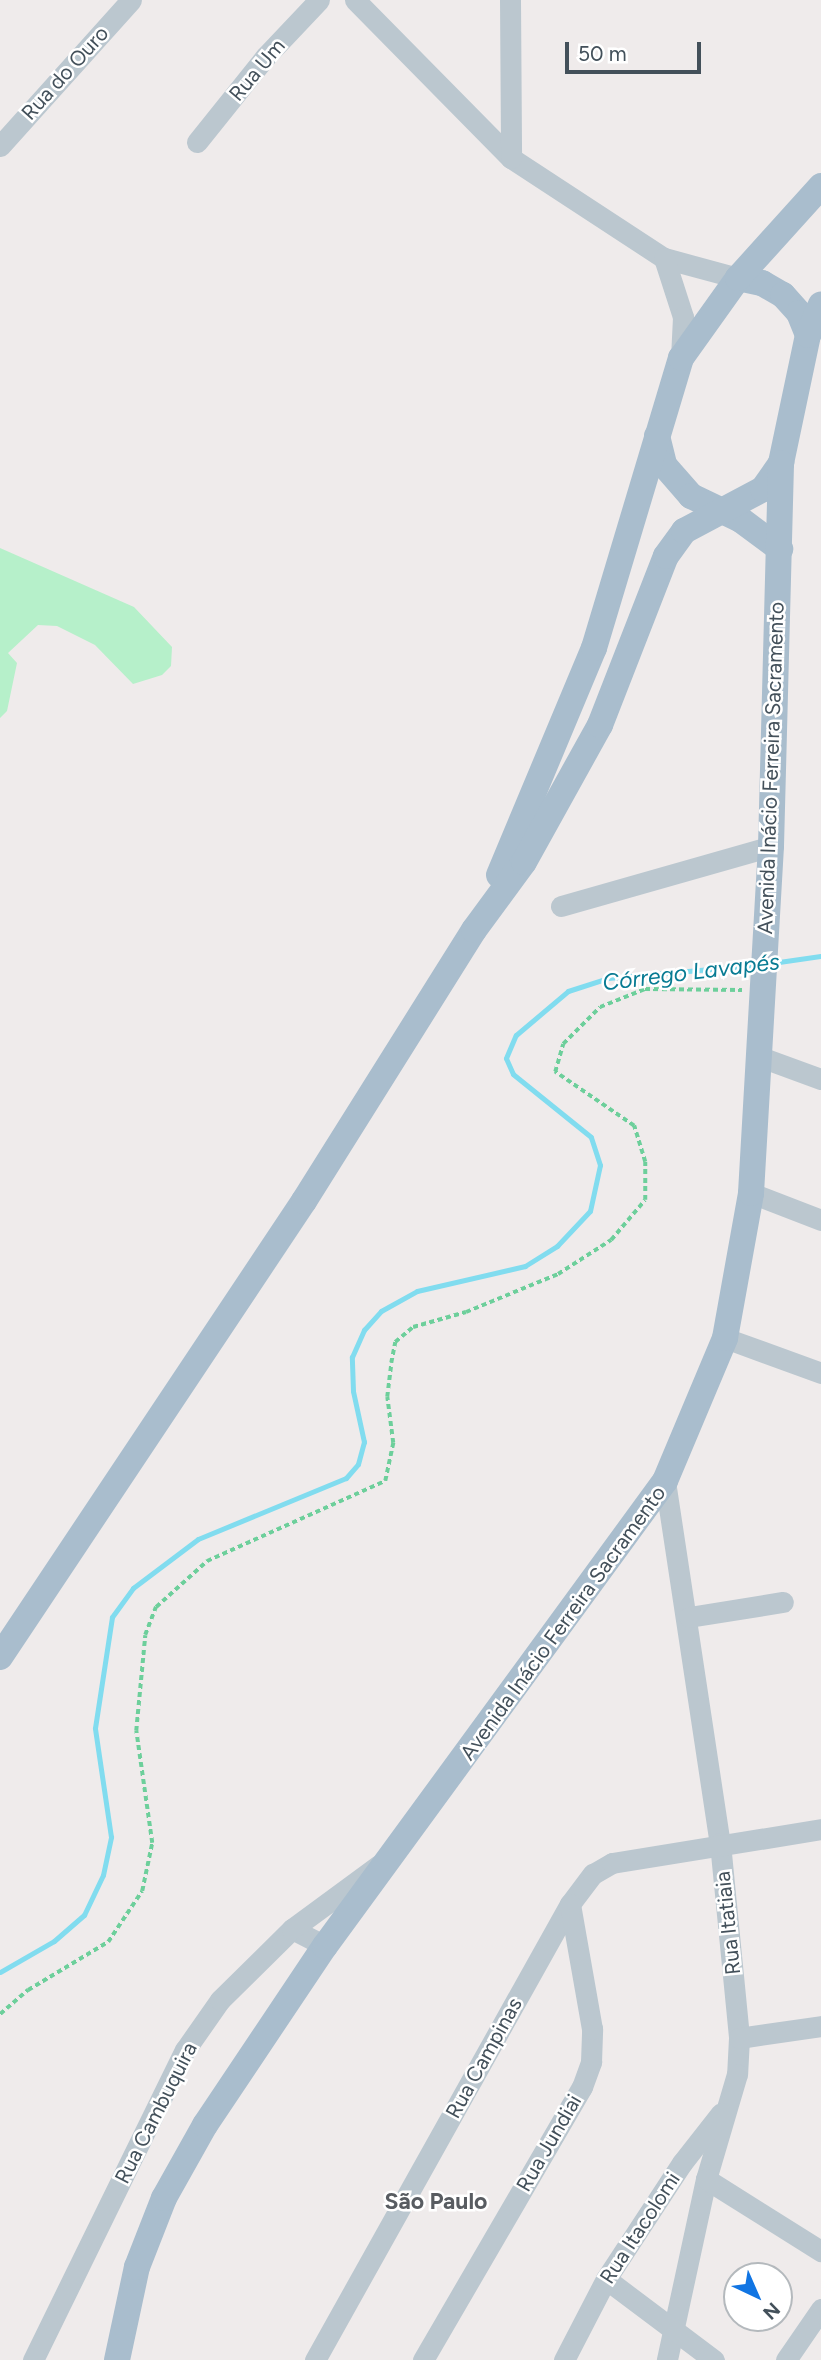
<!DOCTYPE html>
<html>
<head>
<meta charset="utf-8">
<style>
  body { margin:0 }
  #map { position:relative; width:821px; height:2360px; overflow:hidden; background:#efebeb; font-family:Figtree,sans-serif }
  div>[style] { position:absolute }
  .green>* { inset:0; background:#b6f0ca }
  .stream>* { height:5px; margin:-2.5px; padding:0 2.5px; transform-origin:2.5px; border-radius:2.5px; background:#81dcef }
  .path>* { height:3.5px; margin-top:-1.75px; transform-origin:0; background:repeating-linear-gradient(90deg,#6dcf9b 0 5px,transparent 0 8.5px) }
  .minor>* { height:21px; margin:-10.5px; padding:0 10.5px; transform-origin:10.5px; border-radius:10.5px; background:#bbc7cf }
  .major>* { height:26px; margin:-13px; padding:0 13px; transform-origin:13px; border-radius:13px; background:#a9bdcd }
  span { translate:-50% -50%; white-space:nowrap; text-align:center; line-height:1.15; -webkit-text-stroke:5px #fff; paint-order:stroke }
  .street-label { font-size:21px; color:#43505a }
  .water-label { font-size:23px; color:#087b93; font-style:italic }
  .neighbourhood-label { font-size:23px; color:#585c61; font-weight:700 }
  .north { position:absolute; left:723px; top:2262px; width:70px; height:70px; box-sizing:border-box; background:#fff; border:2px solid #b4b9bd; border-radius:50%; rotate:136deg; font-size:19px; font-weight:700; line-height:28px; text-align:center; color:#43505a }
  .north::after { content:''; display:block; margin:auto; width:24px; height:32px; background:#1175e3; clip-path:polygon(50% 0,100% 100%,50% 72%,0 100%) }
  .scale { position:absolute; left:565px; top:42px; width:136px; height:32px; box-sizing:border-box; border:4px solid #43505a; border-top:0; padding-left:9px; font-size:21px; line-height:24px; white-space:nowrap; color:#43505a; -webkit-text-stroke:5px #fff; paint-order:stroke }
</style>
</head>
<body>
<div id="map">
  <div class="green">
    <div style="clip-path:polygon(0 548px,134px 607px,172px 647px,171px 666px,162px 675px,133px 684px,95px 645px,57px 626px,38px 625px,8px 653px,17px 663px,7px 711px,0 718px)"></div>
  </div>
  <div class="stream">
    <div style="left:772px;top:963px;width:49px;rotate:-8.1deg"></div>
    <div style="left:0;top:1972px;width:62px;rotate:-29.9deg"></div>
    <div style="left:54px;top:1941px;width:40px;rotate:-41deg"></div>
    <div style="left:84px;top:1915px;width:44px;rotate:-64.6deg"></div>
    <div style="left:103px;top:1875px;width:39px;rotate:-78deg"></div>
    <div style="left:111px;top:1837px;width:110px;rotate:-98.4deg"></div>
    <div style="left:95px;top:1728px;width:112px;rotate:-81.3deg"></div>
    <div style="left:112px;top:1617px;width:36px;rotate:-54deg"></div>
    <div style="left:133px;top:1588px;width:81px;rotate:-37deg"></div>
    <div style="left:198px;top:1539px;width:160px;rotate:-22.4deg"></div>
    <div style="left:346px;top:1478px;width:18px;rotate:-49deg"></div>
    <div style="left:358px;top:1464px;width:23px;rotate:-75deg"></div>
    <div style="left:364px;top:1442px;width:52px;rotate:-102.2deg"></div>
    <div style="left:353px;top:1391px;width:34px;rotate:-92deg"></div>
    <div style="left:352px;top:1357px;width:30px;rotate:-66deg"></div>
    <div style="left:364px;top:1330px;width:25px;rotate:-48deg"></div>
    <div style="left:381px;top:1311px;width:41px;rotate:-29.1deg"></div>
    <div style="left:417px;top:1291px;width:111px;rotate:-13deg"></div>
    <div style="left:525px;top:1266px;width:38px;rotate:-32deg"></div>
    <div style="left:557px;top:1246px;width:48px;rotate:-46.7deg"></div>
    <div style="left:590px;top:1211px;width:47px;rotate:-77.7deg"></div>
    <div style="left:600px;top:1165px;width:29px;rotate:-108deg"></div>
    <div style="left:591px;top:1137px;width:100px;rotate:-141.1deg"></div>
    <div style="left:513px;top:1074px;width:17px;rotate:-114deg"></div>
    <div style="left:506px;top:1058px;width:25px;rotate:-67deg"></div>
    <div style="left:516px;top:1035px;width:68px;rotate:-40.2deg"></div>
    <div style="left:568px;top:991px;width:42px;rotate:-18deg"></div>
    <div style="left:608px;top:978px;width:149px;rotate:-5deg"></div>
  </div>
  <div class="path">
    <div style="left:0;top:2014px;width:37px;rotate:-41deg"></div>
    <div style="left:28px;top:1990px;width:93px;rotate:-31deg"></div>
    <div style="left:108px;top:1942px;width:61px;rotate:-56.3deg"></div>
    <div style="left:142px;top:1891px;width:49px;rotate:-78.2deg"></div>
    <div style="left:152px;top:1843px;width:113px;rotate:-98.1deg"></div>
    <div style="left:136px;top:1731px;width:96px;rotate:-84.6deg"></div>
    <div style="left:145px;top:1635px;width:30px;rotate:-69deg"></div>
    <div style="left:156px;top:1607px;width:69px;rotate:-42deg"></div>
    <div style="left:207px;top:1561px;width:195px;rotate:-24.2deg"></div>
    <div style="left:385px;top:1481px;width:39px;rotate:-78deg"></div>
    <div style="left:393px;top:1443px;width:46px;rotate:-97.4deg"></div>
    <div style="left:387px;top:1397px;width:34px;rotate:-83deg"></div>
    <div style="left:391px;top:1363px;width:21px;rotate:-79deg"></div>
    <div style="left:395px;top:1342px;width:23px;rotate:-40deg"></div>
    <div style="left:413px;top:1327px;width:55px;rotate:-15.8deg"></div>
    <div style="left:466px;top:1312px;width:100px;rotate:-22.4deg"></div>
    <div style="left:558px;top:1274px;width:63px;rotate:-32.7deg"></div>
    <div style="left:611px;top:1240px;width:52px;rotate:-49.6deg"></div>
    <div style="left:645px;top:1200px;width:38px;rotate:-90deg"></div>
    <div style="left:645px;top:1162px;width:38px;rotate:-107deg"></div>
    <div style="left:634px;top:1126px;width:96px;rotate:-145.6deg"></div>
    <div style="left:555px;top:1072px;width:29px;rotate:-74deg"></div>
    <div style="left:563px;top:1044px;width:52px;rotate:-45deg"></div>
    <div style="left:600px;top:1007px;width:48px;rotate:-21.8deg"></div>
    <div style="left:645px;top:989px;width:97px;rotate:0.6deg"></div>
  </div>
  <div class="minor">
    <div style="left:355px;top:0;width:222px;rotate:45.4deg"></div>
    <div style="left:511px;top:158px;width:183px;rotate:33.2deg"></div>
    <div style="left:664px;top:258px;width:77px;rotate:15.1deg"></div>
    <div style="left:510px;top:0;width:158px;rotate:89.6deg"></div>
    <div style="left:197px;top:142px;width:110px;rotate:-51.3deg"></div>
    <div style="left:266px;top:56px;width:77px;rotate:-46.6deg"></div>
    <div style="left:0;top:146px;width:196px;rotate:-48.1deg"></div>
    <div style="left:664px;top:258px;width:62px;rotate:72.1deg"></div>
    <div style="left:683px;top:317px;width:41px;rotate:92.8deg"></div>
    <div style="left:561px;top:906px;width:218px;rotate:-15.9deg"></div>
    <div style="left:758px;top:1056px;width:67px;rotate:20.1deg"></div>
    <div style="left:751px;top:1193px;width:75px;rotate:21.1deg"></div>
    <div style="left:725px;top:1338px;width:102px;rotate:20deg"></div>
    <div style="left:665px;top:1481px;width:366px;rotate:81.4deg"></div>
    <div style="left:720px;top:1843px;width:196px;rotate:84.4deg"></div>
    <div style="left:739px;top:2038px;width:36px;rotate:93deg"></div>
    <div style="left:737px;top:2074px;width:109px;rotate:106.4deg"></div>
    <div style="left:706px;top:2179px;width:185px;rotate:102.2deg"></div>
    <div style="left:689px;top:1617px;width:95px;rotate:-9.1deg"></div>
    <div style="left:292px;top:1929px;width:37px;rotate:27deg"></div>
    <div style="left:739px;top:2038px;width:83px;rotate:-8.3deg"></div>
    <div style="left:706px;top:2179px;width:136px;rotate:32.1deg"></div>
    <div style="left:606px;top:2279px;width:135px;rotate:36.9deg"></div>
    <div style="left:33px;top:2360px;width:345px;rotate:-63.9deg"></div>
    <div style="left:185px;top:2050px;width:61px;rotate:-55deg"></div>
    <div style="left:220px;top:2000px;width:101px;rotate:-44.6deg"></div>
    <div style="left:292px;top:1929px;width:108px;rotate:-36.3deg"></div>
    <div style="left:315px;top:2360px;width:522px;rotate:-60.79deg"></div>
    <div style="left:570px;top:1904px;width:38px;rotate:-53deg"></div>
    <div style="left:593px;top:1874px;width:22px;rotate:-30deg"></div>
    <div style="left:612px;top:1863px;width:212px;rotate:-9.2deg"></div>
    <div style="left:423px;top:2360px;width:316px;rotate:-59.8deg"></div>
    <div style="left:582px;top:2087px;width:27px;rotate:-70deg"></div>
    <div style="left:591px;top:2062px;width:33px;rotate:-88deg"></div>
    <div style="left:592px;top:2029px;width:127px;rotate:-100deg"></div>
    <div style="left:564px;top:2360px;width:91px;rotate:-62.6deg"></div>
    <div style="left:606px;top:2279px;width:139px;rotate:-56.8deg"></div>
    <div style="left:682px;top:2163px;width:63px;rotate:-52deg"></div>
    <div style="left:786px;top:2360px;width:62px;rotate:-55.5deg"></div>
  </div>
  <div class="major">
    <div style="left:738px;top:278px;width:25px;rotate:12deg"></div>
    <div style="left:762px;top:283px;width:24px;rotate:30deg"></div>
    <div style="left:783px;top:295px;width:24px;rotate:48deg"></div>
    <div style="left:799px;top:313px;width:24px;rotate:68deg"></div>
    <div style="left:657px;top:436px;width:30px;rotate:76deg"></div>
    <div style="left:664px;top:465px;width:41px;rotate:48.9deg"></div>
    <div style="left:691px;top:496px;width:55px;rotate:25.6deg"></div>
    <div style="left:741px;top:520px;width:49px;rotate:36.6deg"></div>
    <div style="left:499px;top:875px;width:246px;rotate:-67.3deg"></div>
    <div style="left:594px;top:648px;width:303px;rotate:-73.3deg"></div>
    <div style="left:681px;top:358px;width:98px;rotate:-54.5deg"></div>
    <div style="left:738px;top:278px;width:124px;rotate:-47.9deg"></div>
    <div style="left:0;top:1657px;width:548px;rotate:-56.31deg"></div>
    <div style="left:304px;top:1201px;width:320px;rotate:-57.9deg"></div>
    <div style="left:474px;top:930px;width:84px;rotate:-53.7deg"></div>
    <div style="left:524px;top:862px;width:157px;rotate:-61deg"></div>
    <div style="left:600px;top:725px;width:181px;rotate:-68.7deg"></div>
    <div style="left:666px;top:556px;width:31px;rotate:-54deg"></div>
    <div style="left:684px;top:531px;width:89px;rotate:-28deg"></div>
    <div style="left:763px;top:489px;width:32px;rotate:-55deg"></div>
    <div style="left:781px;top:463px;width:131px;rotate:-78.1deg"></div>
    <div style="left:808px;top:335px;width:33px;rotate:-67deg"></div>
    <div style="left:117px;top:2360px;width:95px;rotate:-77.9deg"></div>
    <div style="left:137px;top:2267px;width:74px;rotate:-68.6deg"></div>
    <div style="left:164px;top:2198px;width:84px;rotate:-60.7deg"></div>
    <div style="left:205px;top:2125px;width:216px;rotate:-56.2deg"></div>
    <div style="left:325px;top:1946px;width:576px;rotate:-53.83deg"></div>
    <div style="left:665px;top:1481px;width:155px;rotate:-67.2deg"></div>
    <div style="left:725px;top:1338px;width:147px;rotate:-79.8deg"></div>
    <div style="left:751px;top:1193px;width:348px;rotate:-86.7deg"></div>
    <div style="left:771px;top:846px;width:383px;rotate:-88.5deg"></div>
  </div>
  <div class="street-label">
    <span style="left:257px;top:70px;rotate:-50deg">Rua Um</span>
    <span style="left:65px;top:73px;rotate:-48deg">Rua do Ouro</span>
    <span style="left:771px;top:768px;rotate:-88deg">Avenida Inácio Ferreira Sacramento</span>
    <span style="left:563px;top:1623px;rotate:-54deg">Avenida Inácio Ferreira Sacramento</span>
    <span style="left:728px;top:1923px;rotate:-96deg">Rua Itatiaia</span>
    <span style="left:484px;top:2058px;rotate:-61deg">Rua Campinas</span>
    <span style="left:156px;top:2113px;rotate:-63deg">Rua Cambuquira</span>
    <span style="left:549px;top:2143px;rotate:-60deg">Rua Jundiai</span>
    <span style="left:640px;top:2228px;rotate:-57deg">Rua Itacolomi</span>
  </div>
  <div class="water-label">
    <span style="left:691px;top:972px;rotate:-7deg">Córrego Lavapés</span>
  </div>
  <div class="neighbourhood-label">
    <span style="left:436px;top:2201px">São Paulo</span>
  </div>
  <div class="north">N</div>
  <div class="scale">50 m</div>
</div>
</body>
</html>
